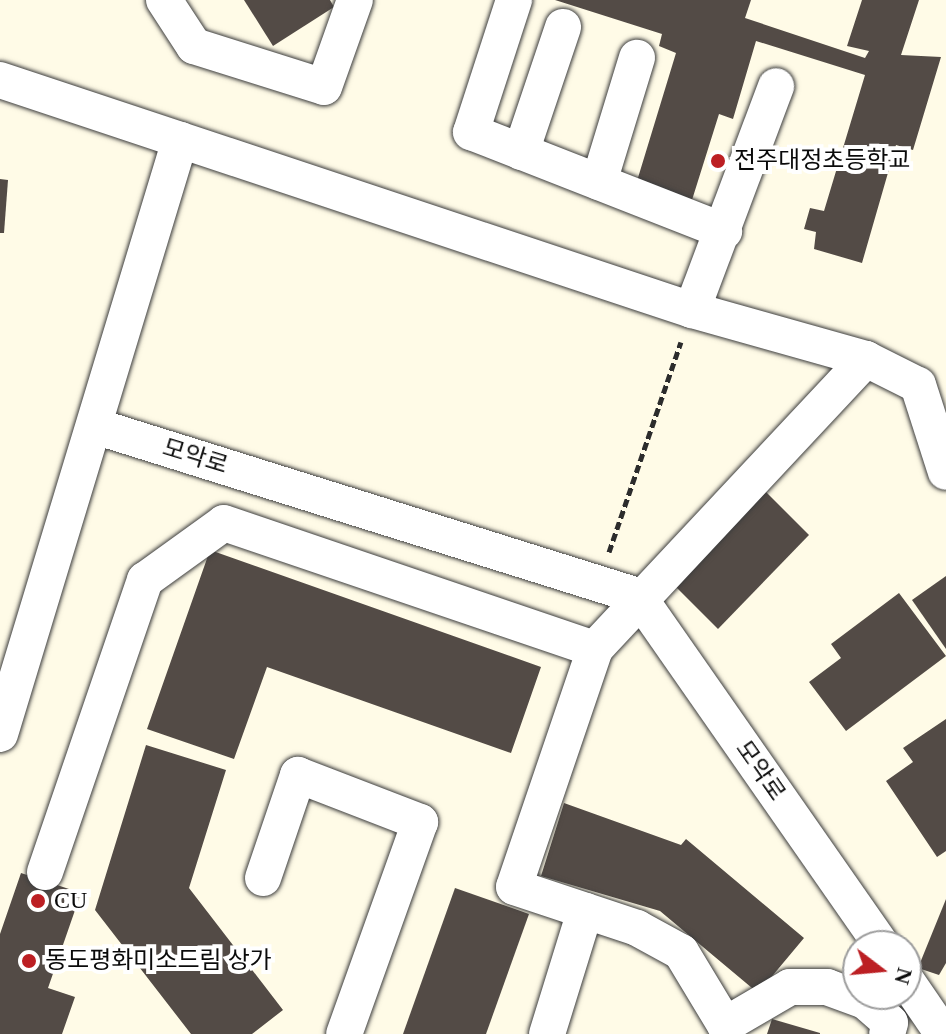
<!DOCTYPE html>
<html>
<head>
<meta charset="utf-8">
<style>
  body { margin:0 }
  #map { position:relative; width:946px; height:1034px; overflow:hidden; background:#fffbe7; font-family:"Times New Roman","Noto Sans KR",serif }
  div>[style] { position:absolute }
  .building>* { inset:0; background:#534b46 }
  .path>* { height:5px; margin-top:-2.5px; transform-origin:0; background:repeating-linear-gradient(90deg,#2c2c2c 0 8px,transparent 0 12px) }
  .roads { filter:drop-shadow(0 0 2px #3d3d3d) drop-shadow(0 0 2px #3d3d3d) }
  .minor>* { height:36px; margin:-18px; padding:0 18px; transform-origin:18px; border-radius:18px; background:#fff }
  .dots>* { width:22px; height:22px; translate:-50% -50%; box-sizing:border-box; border:4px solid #fff; border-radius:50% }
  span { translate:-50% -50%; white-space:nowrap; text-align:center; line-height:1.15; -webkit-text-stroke:8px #fff; paint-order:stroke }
  .poi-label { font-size:24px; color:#0a0a0a }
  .left { translate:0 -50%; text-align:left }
  .street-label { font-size:24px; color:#0a0a0a }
  .north { position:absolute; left:842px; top:930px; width:80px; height:80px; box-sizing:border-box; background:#fff; border:2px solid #9d9d9d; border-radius:50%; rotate:106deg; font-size:22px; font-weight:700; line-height:32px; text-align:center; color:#0a0a0a }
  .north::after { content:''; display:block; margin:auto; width:28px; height:36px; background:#bc1f23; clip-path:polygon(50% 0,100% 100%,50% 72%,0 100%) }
</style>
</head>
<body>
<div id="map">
  <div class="building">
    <div style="clip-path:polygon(244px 0,330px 0,334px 7px,273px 46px)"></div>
    <div style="clip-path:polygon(555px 0,751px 0,745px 18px,865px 58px,869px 51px,847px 46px,862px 0,919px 0,901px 55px,941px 57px,913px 150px,896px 145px,862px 263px,814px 249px,816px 232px,804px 229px,810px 208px,824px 211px,865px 75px,756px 41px,733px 119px,719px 114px,692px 200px,637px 181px,676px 53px,659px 46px,662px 34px)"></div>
    <div style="clip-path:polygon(0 179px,8px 180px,4px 233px,0 233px)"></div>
    <div style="clip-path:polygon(764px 490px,809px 535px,718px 629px,673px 584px)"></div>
    <div style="clip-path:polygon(210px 550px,541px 667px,511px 753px,267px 667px,234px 759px,147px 729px)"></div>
    <div style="clip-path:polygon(946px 576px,946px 649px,912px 600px)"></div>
    <div style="clip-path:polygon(899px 593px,946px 656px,846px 731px,809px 682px,841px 658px,831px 644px)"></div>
    <div style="clip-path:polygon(946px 719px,946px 851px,937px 857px,886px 781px,913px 762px,903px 748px)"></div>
    <div style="clip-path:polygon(146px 745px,226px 770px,189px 888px,283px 1010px,252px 1034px,191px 1034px,95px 910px)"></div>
    <div style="clip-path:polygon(564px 803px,681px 845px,686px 839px,804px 938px,758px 993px,660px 911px,541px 876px)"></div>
    <div style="clip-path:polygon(21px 873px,81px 893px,48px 988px,75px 997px,62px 1034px,0 1034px,0 934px)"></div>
    <div style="clip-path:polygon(455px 888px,529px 914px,486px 1034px,403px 1034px)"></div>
    <div style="clip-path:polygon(946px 899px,946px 963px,939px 975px,918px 968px)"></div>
    <div style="clip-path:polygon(772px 1019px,820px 1033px,820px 1034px,767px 1034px)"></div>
  </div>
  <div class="path">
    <div style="left:609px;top:552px;width:222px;rotate:-71.1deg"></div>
  </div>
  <div class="roads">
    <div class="minor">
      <div style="left:164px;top:0;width:55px;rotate:56.9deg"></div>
      <div style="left:194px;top:46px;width:136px;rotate:17.5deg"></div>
      <div style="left:324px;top:87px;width:92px;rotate:-70.4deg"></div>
      <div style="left:514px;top:0;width:139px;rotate:108deg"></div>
      <div style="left:471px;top:132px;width:272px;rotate:21.4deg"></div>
      <div style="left:0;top:80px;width:729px;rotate:18.39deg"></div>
      <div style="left:692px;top:310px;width:181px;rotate:15.7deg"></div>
      <div style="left:866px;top:359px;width:58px;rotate:26.6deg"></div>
      <div style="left:918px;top:385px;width:91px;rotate:72.2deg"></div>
      <div style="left:521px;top:152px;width:132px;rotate:-71.4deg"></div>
      <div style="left:599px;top:182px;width:130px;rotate:-73deg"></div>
      <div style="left:692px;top:310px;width:239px;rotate:-69.4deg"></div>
      <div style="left:866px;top:359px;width:397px;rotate:133.1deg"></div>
      <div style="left:595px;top:649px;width:251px;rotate:108.8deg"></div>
      <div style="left:514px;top:887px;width:130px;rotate:18.4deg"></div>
      <div style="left:637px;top:928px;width:50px;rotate:28.6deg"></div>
      <div style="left:681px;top:952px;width:85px;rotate:58.9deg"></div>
      <div style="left:725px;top:1025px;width:75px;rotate:-30.3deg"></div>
      <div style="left:790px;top:987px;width:37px"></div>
      <div style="left:827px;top:987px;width:40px;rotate:20.2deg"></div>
      <div style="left:865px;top:1001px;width:33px;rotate:41deg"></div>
      <div style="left:890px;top:1023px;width:11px;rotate:105deg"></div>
      <div style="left:98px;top:427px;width:566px;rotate:17.38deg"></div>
      <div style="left:638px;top:596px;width:427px;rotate:55.1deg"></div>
      <div style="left:0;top:734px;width:621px;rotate:-73.14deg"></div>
      <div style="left:45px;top:872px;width:309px;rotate:-71.1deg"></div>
      <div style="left:145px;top:580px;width:97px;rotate:-35.8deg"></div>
      <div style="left:224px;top:523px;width:392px;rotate:18.8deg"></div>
      <div style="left:263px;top:878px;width:109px;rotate:-71.2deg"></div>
      <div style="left:298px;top:775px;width:131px;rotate:21.1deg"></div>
      <div style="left:420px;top:822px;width:225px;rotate:109.7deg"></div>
      <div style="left:906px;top:980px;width:65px;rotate:55.6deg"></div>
      <div style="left:547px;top:1034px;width:129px;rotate:-72.8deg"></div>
    </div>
  </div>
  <div class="dots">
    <div style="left:718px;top:161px;background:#bc1f23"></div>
    <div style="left:38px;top:901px;background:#bc1f23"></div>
    <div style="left:29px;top:961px;background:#bc1f23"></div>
  </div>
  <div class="poi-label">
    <span class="left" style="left:734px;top:161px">전주대정초등학교</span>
    <span class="left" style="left:54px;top:901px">CU</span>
    <span class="left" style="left:45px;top:961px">동도평화미소드림 상가</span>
  </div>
  <div class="street-label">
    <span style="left:195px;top:457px;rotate:17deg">모악로</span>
    <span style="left:760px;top:771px;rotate:55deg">모악로</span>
  </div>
  <div class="north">N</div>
</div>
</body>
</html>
